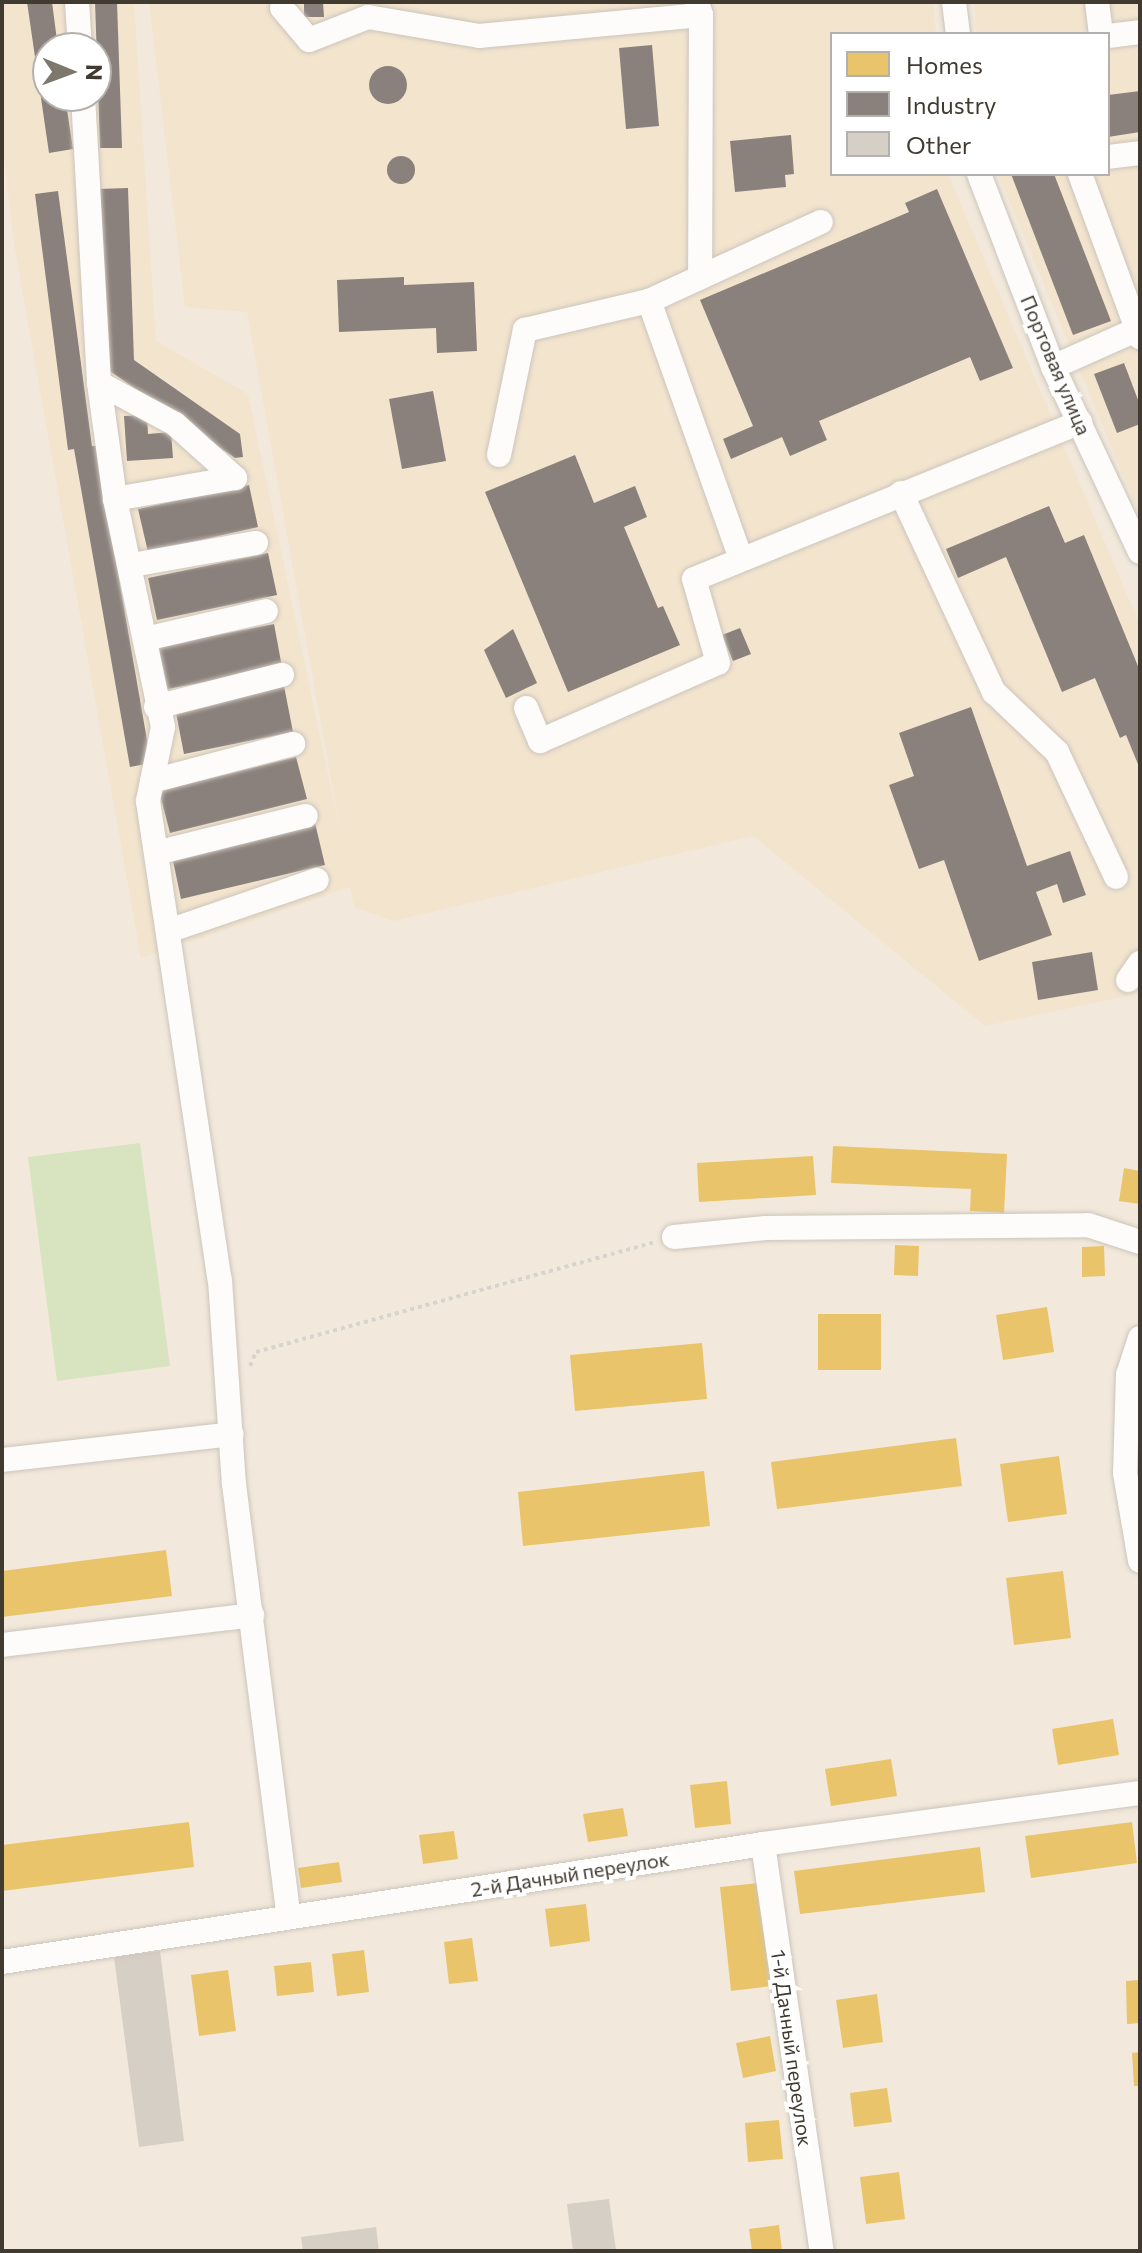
<!DOCTYPE html>
<html>
<head>
<meta charset="utf-8">
<style>
  body { margin:0 }
  #map { position:relative; width:1142px; height:2253px; overflow:hidden; background:#f2e9dc; font-family:Commissioner,sans-serif }
  div>[style] { position:absolute }
  .built>* { inset:0; background:#f3e4ce }
  .green>* { inset:0; background:#d8e3c0 }
  .homes>* { inset:0; background:#e9c46a }
  .industry>* { inset:0; background:#8a817c }
  .round { border-radius:50% }
  .building>* { inset:0; background:#d6cfc5 }
  .path>* { height:4px; margin-top:-2px; transform-origin:0; background:repeating-linear-gradient(90deg,#d7d4d0 0 4px,transparent 0 8px) }
  .roads { filter:drop-shadow(0 0 2px #ccc5bb) drop-shadow(0 0 2px #ccc5bb) }
  .minor>* { height:24px; margin:-12px; padding:0 12px; transform-origin:12px; border-radius:12px; background:#fdfcfa }
  span { translate:-50% -50%; white-space:nowrap; text-align:center; line-height:1.15; -webkit-text-stroke:8px #fff; paint-order:stroke }
  .street-label { font-size:20px; color:#403a31 }
  .frame { position:absolute; inset:0; border:4px solid #403a31; pointer-events:none }
  .legend { position:absolute; left:830px; top:32px; width:280px; height:144px; box-sizing:border-box; background:#fff; border:2px solid #b3b0ad; margin:0; padding:10px 14px; list-style:none; font-size:24px; color:#403a31 }
  .legend li { display:flex; align-items:center; gap:16px; height:40px }
  .legend b { width:40px; border:2px solid #b3b0ad }
  .north { position:absolute; left:32px; top:32px; width:80px; height:80px; box-sizing:border-box; background:#fff; border:2px solid #b3b0ad; border-radius:50%; rotate:91deg; font-size:22px; font-weight:700; line-height:32px; text-align:center; color:#403a31 }
  .north::after { content:''; display:block; margin:auto; width:28px; height:36px; background:#7e776d; clip-path:polygon(50% 0,100% 100%,50% 72%,0 100%) }
</style>
</head>
<body>
<div id="map">
  <div class="built">
    <div style="clip-path:polygon(evenodd,2px 2px,134px 2px,156px 341px,248px 394px,342px 841px,247px 312px,185px 307px,149px 2px,933px 2px,936px 34px,832px 34px,832px 174px,948px 174px,1140px 625px,1140px 993px,985px 1026px,753px 836px,394px 921px,354px 907px,350px 887px,141px 958px,15px 250px,2px 144px,2px 2px,48px 48px,96px 48px,96px 96px,48px 96px,48px 48px)"></div>
    <div style="clip-path:polygon(974px 2px,1140px 2px,1140px 516px,998px 174px,1108px 174px,1108px 34px,977px 34px)"></div>
  </div>
  <div class="green">
    <div style="clip-path:polygon(140px 1143px,170px 1366px,57px 1381px,28px 1157px)"></div>
  </div>
  <div class="homes">
    <div style="clip-path:polygon(833px 1146px,1007px 1154px,1004px 1213px,970px 1211px,971px 1189px,831px 1183px)"></div>
    <div style="clip-path:polygon(813px 1156px,816px 1195px,699px 1202px,697px 1163px)"></div>
    <div style="clip-path:polygon(1124px 1168px,1140px 1171px,1140px 1204px,1119px 1201px)"></div>
    <div style="clip-path:polygon(895px 1245px,919px 1246px,918px 1276px,894px 1275px)"></div>
    <div style="clip-path:polygon(1104px 1246px,1105px 1276px,1082px 1277px,1082px 1247px)"></div>
    <div style="clip-path:polygon(1047px 1307px,1054px 1352px,1003px 1360px,996px 1315px)"></div>
    <div style="clip-path:polygon(818px 1314px,881px 1314px,881px 1370px,818px 1370px)"></div>
    <div style="clip-path:polygon(702px 1343px,707px 1399px,575px 1411px,570px 1355px)"></div>
    <div style="clip-path:polygon(956px 1438px,962px 1486px,777px 1509px,771px 1462px)"></div>
    <div style="clip-path:polygon(1059px 1456px,1067px 1514px,1008px 1522px,1000px 1464px)"></div>
    <div style="clip-path:polygon(704px 1471px,710px 1526px,523px 1546px,518px 1492px)"></div>
    <div style="clip-path:polygon(166px 1550px,172px 1596px,2px 1617px,2px 1571px)"></div>
    <div style="clip-path:polygon(1063px 1571px,1071px 1638px,1014px 1645px,1006px 1578px)"></div>
    <div style="clip-path:polygon(1113px 1719px,1119px 1755px,1058px 1765px,1052px 1729px)"></div>
    <div style="clip-path:polygon(891px 1759px,897px 1796px,831px 1806px,825px 1769px)"></div>
    <div style="clip-path:polygon(727px 1781px,731px 1824px,695px 1828px,690px 1785px)"></div>
    <div style="clip-path:polygon(623px 1808px,628px 1836px,588px 1842px,583px 1814px)"></div>
    <div style="clip-path:polygon(189px 1822px,194px 1867px,2px 1891px,2px 1845px)"></div>
    <div style="clip-path:polygon(1132px 1822px,1137px 1863px,1031px 1878px,1025px 1836px)"></div>
    <div style="clip-path:polygon(454px 1831px,458px 1859px,423px 1864px,419px 1835px)"></div>
    <div style="clip-path:polygon(980px 1847px,985px 1892px,800px 1914px,794px 1871px)"></div>
    <div style="clip-path:polygon(339px 1862px,342px 1882px,301px 1888px,298px 1868px)"></div>
    <div style="clip-path:polygon(759px 1883px,771px 1986px,731px 1991px,720px 1887px)"></div>
    <div style="clip-path:polygon(586px 1904px,590px 1941px,550px 1947px,545px 1909px)"></div>
    <div style="clip-path:polygon(472px 1938px,478px 1981px,449px 1984px,444px 1942px)"></div>
    <div style="clip-path:polygon(364px 1950px,369px 1992px,337px 1996px,332px 1954px)"></div>
    <div style="clip-path:polygon(311px 1962px,314px 1992px,277px 1996px,274px 1966px)"></div>
    <div style="clip-path:polygon(228px 1970px,236px 2031px,199px 2036px,191px 1975px)"></div>
    <div style="clip-path:polygon(1140px 1980px,1140px 2023px,1127px 2024px,1126px 1981px)"></div>
    <div style="clip-path:polygon(877px 1994px,883px 2042px,843px 2048px,836px 2000px)"></div>
    <div style="clip-path:polygon(770px 2036px,776px 2071px,743px 2078px,736px 2043px)"></div>
    <div style="clip-path:polygon(1140px 2052px,1140px 2086px,1134px 2086px,1132px 2053px)"></div>
    <div style="clip-path:polygon(887px 2088px,892px 2122px,854px 2127px,850px 2093px)"></div>
    <div style="clip-path:polygon(779px 2120px,783px 2159px,748px 2162px,745px 2123px)"></div>
    <div style="clip-path:polygon(899px 2172px,905px 2219px,866px 2224px,860px 2177px)"></div>
    <div style="clip-path:polygon(779px 2225px,782px 2251px,752px 2251px,749px 2229px)"></div>
  </div>
  <div class="industry">
    <div style="clip-path:polygon(27px 2px,52px 2px,58px 48px,48px 48px,48px 96px,65px 96px,73px 149px,49px 153px)"></div>
    <div style="clip-path:polygon(95px 2px,117px 2px,122px 148px,100px 148px)"></div>
    <div style="clip-path:polygon(304px 2px,323px 2px,324px 17px,304px 17px)"></div>
    <div style="clip-path:polygon(652px 45px,659px 126px,626px 129px,619px 48px)"></div>
    <div class="round" style="left:369px;top:66px;width:38px;height:38px"></div>
    <div style="clip-path:polygon(1140px 91px,1140px 132px,1108px 137px,1108px 95px)"></div>
    <div style="clip-path:polygon(791px 135px,794px 174px,785px 175px,786px 187px,735px 192px,730px 141px)"></div>
    <div class="round" style="left:387px;top:156px;width:28px;height:28px"></div>
    <div style="clip-path:polygon(1011px 174px,1054px 174px,1111px 321px,1073px 335px)"></div>
    <div style="clip-path:polygon(128px 188px,134px 360px,240px 434px,243px 457px,235px 458px,104px 367px,98px 189px)"></div>
    <div style="clip-path:polygon(937px 189px,1013px 368px,980px 381px,970px 357px,819px 421px,827px 440px,790px 456px,782px 437px,731px 459px,723px 439px,753px 426px,700px 300px,909px 212px,905px 203px)"></div>
    <div style="clip-path:polygon(58px 191px,92px 446px,96px 446px,151px 763px,130px 767px,74px 449px,68px 450px,35px 194px)"></div>
    <div style="clip-path:polygon(404px 277px,404px 285px,474px 282px,477px 351px,437px 353px,436px 328px,339px 332px,337px 280px)"></div>
    <div style="clip-path:polygon(1124px 363px,1140px 405px,1140px 424px,1117px 433px,1094px 374px)"></div>
    <div style="clip-path:polygon(433px 391px,446px 461px,402px 469px,389px 399px)"></div>
    <div style="clip-path:polygon(147px 415px,148px 434px,171px 432px,173px 458px,127px 461px,124px 416px)"></div>
    <div style="clip-path:polygon(575px 455px,594px 503px,635px 486px,647px 517px,624px 527px,658px 608px,663px 606px,680px 645px,568px 692px,485px 492px)"></div>
    <div style="clip-path:polygon(249px 485px,258px 527px,148px 552px,138px 509px)"></div>
    <div style="clip-path:polygon(1049px 506px,1065px 543px,1084px 535px,1140px 671px,1140px 769px,1126px 735px,1120px 738px,1095px 678px,1062px 692px,1006px 557px,958px 578px,946px 549px)"></div>
    <div style="clip-path:polygon(268px 553px,277px 595px,157px 620px,148px 578px)"></div>
    <div style="clip-path:polygon(274px 624px,282px 667px,163px 690px,155px 647px)"></div>
    <div style="clip-path:polygon(740px 628px,751px 654px,733px 661px,722px 635px)"></div>
    <div style="clip-path:polygon(513px 629px,537px 683px,506px 698px,484px 650px)"></div>
    <div style="clip-path:polygon(284px 686px,293px 732px,184px 754px,175px 708px)"></div>
    <div style="clip-path:polygon(971px 707px,1027px 866px,1070px 851px,1086px 895px,1063px 903px,1057px 884px,1036px 892px,1052px 935px,979px 961px,944px 860px,919px 869px,889px 785px,914px 776px,899px 733px)"></div>
    <div style="clip-path:polygon(296px 757px,307px 799px,170px 833px,159px 791px)"></div>
    <div style="clip-path:polygon(315px 823px,325px 865px,181px 899px,172px 856px)"></div>
    <div style="clip-path:polygon(1092px 952px,1098px 990px,1038px 1000px,1032px 962px)"></div>
  </div>
  <div class="building">
    <div style="clip-path:polygon(160px 1951px,184px 2141px,139px 2147px,114px 1957px)"></div>
    <div style="clip-path:polygon(609px 2199px,616px 2251px,573px 2251px,567px 2204px)"></div>
    <div style="clip-path:polygon(376px 2227px,379px 2251px,303px 2251px,301px 2237px)"></div>
  </div>
  <div class="path">
    <div style="left:250px;top:1366px;width:15px;rotate:-67deg"></div>
    <div style="left:256px;top:1352px;width:412px;rotate:-15.4deg"></div>
  </div>
  <div class="roads">
    <div class="minor">
      <div style="left:77px;top:2px;width:46px;rotate:86.3deg"></div>
      <div style="left:697px;top:2px;width:14px;rotate:73deg"></div>
      <div style="left:701px;top:15px;width:262px;rotate:90.2deg"></div>
      <div style="left:954px;top:2px;width:32px;rotate:83deg"></div>
      <div style="left:1097px;top:2px;width:32px;rotate:83deg"></div>
      <div style="left:282px;top:8px;width:42px;rotate:49.8deg"></div>
      <div style="left:309px;top:40px;width:63px;rotate:-21.3deg"></div>
      <div style="left:368px;top:17px;width:113px;rotate:9.7deg"></div>
      <div style="left:479px;top:36px;width:223px;rotate:-5.4deg"></div>
      <div style="left:1108px;top:36px;width:32px;rotate:-7deg"></div>
      <div style="left:83px;top:96px;width:287px;rotate:86.8deg"></div>
      <div style="left:99px;top:383px;width:117px;rotate:82.1deg"></div>
      <div style="left:115px;top:499px;width:233px;rotate:78.1deg"></div>
      <div style="left:163px;top:727px;width:76px;rotate:101.5deg"></div>
      <div style="left:148px;top:801px;width:484px;rotate:81.5deg"></div>
      <div style="left:220px;top:1280px;width:204px;rotate:86.1deg"></div>
      <div style="left:234px;top:1484px;width:436px;rotate:82.8deg"></div>
      <div style="left:1108px;top:157px;width:32px;rotate:-7deg"></div>
      <div style="left:979px;top:174px;width:207px;rotate:69deg"></div>
      <div style="left:1053px;top:367px;width:204px;rotate:64.8deg"></div>
      <div style="left:1080px;top:174px;width:174px;rotate:69.8deg"></div>
      <div style="left:1053px;top:367px;width:95px;rotate:-24.1deg"></div>
      <div style="left:99px;top:383px;width:86px;rotate:28.3deg"></div>
      <div style="left:175px;top:424px;width:81px;rotate:42deg"></div>
      <div style="left:235px;top:478px;width:122px;rotate:170.1deg"></div>
      <div style="left:499px;top:455px;width:128px;rotate:-78.3deg"></div>
      <div style="left:525px;top:330px;width:127px;rotate:-13.2deg"></div>
      <div style="left:901px;top:493px;width:220px;rotate:65deg"></div>
      <div style="left:994px;top:692px;width:87px;rotate:43.6deg"></div>
      <div style="left:1057px;top:752px;width:138px;rotate:64.7deg"></div>
      <div style="left:741px;top:559px;width:274px;rotate:-109.6deg"></div>
      <div style="left:649px;top:301px;width:189px;rotate:-24.7deg"></div>
      <div style="left:132px;top:565px;width:126px;rotate:-10.1deg"></div>
      <div style="left:145px;top:639px;width:124px;rotate:-13deg"></div>
      <div style="left:156px;top:707px;width:130px;rotate:-14.3deg"></div>
      <div style="left:526px;top:708px;width:36px;rotate:67deg"></div>
      <div style="left:540px;top:741px;width:194px;rotate:-23.7deg"></div>
      <div style="left:718px;top:663px;width:87px;rotate:-105.9deg"></div>
      <div style="left:694px;top:579px;width:417px;rotate:-22.1deg"></div>
      <div style="left:152px;top:781px;width:146px;rotate:-14.7deg"></div>
      <div style="left:160px;top:852px;width:150px;rotate:-13.9deg"></div>
      <div style="left:171px;top:930px;width:154px;rotate:-18.9deg"></div>
      <div style="left:1128px;top:980px;width:21px;rotate:-55deg"></div>
      <div style="left:674px;top:1237px;width:92px;rotate:-5.6deg"></div>
      <div style="left:766px;top:1228px;width:322px;rotate:-0.5deg"></div>
      <div style="left:1088px;top:1225px;width:55px;rotate:18.1deg"></div>
      <div style="left:1140px;top:1338px;width:38px;rotate:108deg"></div>
      <div style="left:1128px;top:1374px;width:99px;rotate:91.7deg"></div>
      <div style="left:1125px;top:1473px;width:89px;rotate:80.3deg"></div>
      <div style="left:2px;top:1460px;width:231px;rotate:-6.4deg"></div>
      <div style="left:2px;top:1645px;width:252px;rotate:-6.8deg"></div>
      <div style="left:763px;top:1844px;width:411px;rotate:81.8deg"></div>
      <div style="left:2px;top:1962px;width:770px;rotate:-8.81deg"></div>
      <div style="left:763px;top:1844px;width:380px;rotate:-7.7deg"></div>
    </div>
  </div>
  <div class="street-label">
    <span style="left:1056px;top:365px;rotate:67deg">Портовая улица</span>
    <span style="left:570px;top:1874px;rotate:-9deg">2-й Дачный переулок</span>
    <span style="left:792px;top:2048px;rotate:82deg">1-й Дачный переулок</span>
  </div>
  <div class="frame"></div>
  <ul class="legend">
  <li><b style="height:22px;background:#e9c46a"></b>Homes</li>
  <li><b style="height:22px;background:#8a817c"></b>Industry</li>
  <li><b style="height:22px;background:#d6cfc5"></b>Other</li>
  </ul>
  <div class="north">N</div>
</div>
</body>
</html>
